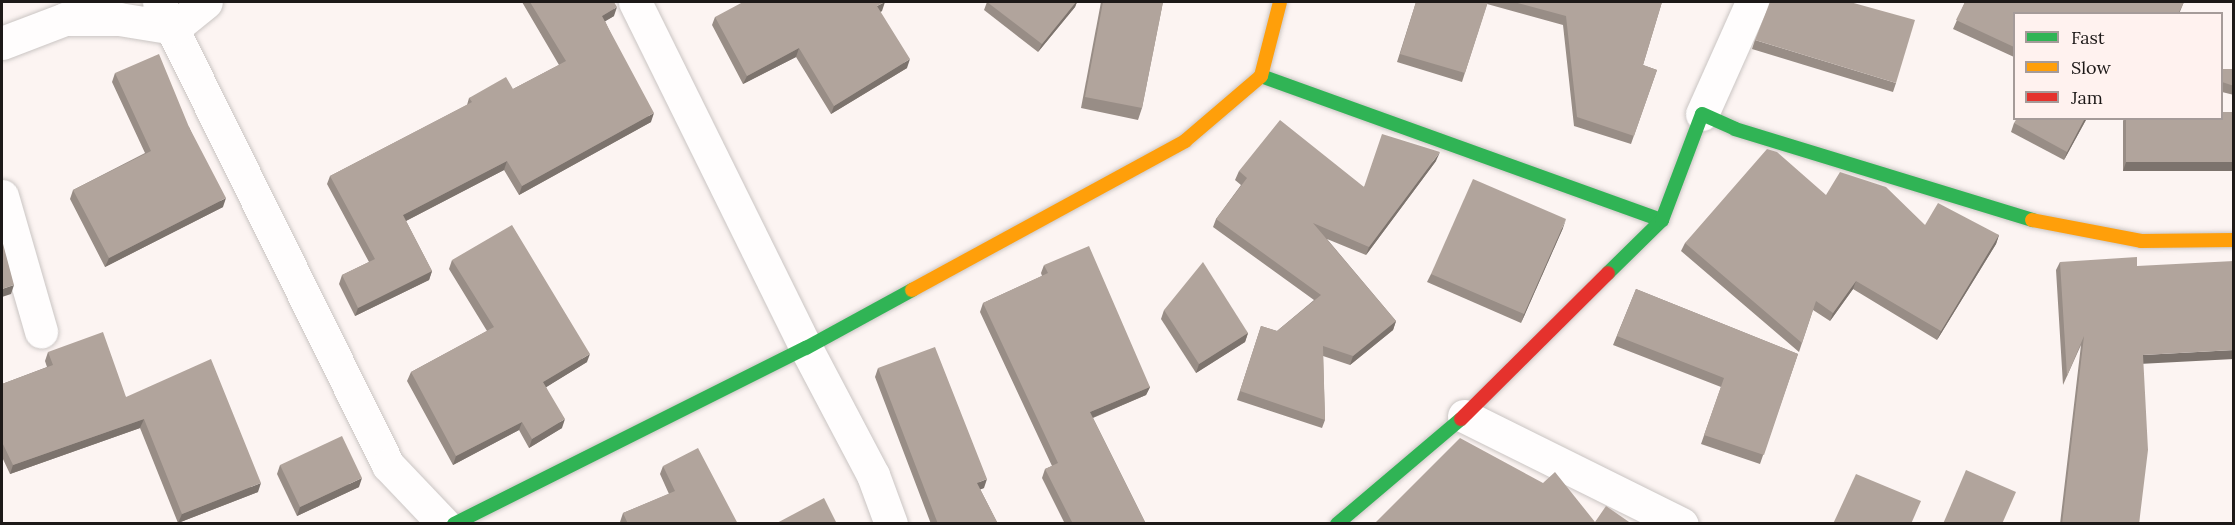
<!DOCTYPE html>
<html>
<head>
<meta charset="utf-8">
<style>
  body { margin:0 }
  #map { position:relative; width:2235px; height:525px; overflow:hidden; background:#fcf4f2; font-family:Lora,serif }
  div>[style] { position:absolute }
  .roads { filter:drop-shadow(0 0 2px #cac5c3) drop-shadow(0 0 2px #cac5c3) }
  .street>* { height:33px; margin:-16.5px; padding:0 16.5px; transform-origin:16.5px; border-radius:16.5px; background:#fffdfd }
  .fast>* { height:14px; margin:-7px; padding:0 7px; transform-origin:7px; border-radius:7px; background:#30b455 }
  .slow>* { height:14px; margin:-7px; padding:0 7px; transform-origin:7px; border-radius:7px; background:#ff9f0a }
  .jam>* { height:14px; margin:-7px; padding:0 7px; transform-origin:7px; border-radius:7px; background:#e5322d }
  .wall>* { inset:0; background:#988d86 }
  .shaded-wall>* { inset:0; background:#7c736d }
  .building>* { inset:0; background:#b1a49c }
  span { translate:-50% -50%; white-space:nowrap; text-align:center; line-height:1.15; -webkit-text-stroke:6px #fff2ef; paint-order:stroke }
  .frame { position:absolute; inset:0; border:3px solid #1d1918; pointer-events:none }
  .legend { position:absolute; left:2013px; top:12px; width:210px; height:108px; box-sizing:border-box; background:#fff2ef; border:2px solid #a59b99; margin:0; padding:8px 10px; list-style:none; font-size:18px; color:#1d1918 }
  .legend li { display:flex; align-items:center; gap:12px; height:30px }
  .legend b { width:30px; border:2px solid #a59b99 }
</style>
</head>
<body>
<div id="map">
  <div class="roads">
    <div class="street">
      <div style="left:159px;top:2px;width:517px;rotate:63.68deg"></div>
      <div style="left:388px;top:465px;width:81px;rotate:46.5deg"></div>
      <div style="left:635px;top:2px;width:386px;rotate:63.7deg"></div>
      <div style="left:806px;top:348px;width:144px;rotate:62.2deg"></div>
      <div style="left:873px;top:475px;width:52px;rotate:69.8deg"></div>
      <div style="left:2px;top:43px;width:67px;rotate:-20.9deg"></div>
      <div style="left:65px;top:19px;width:54px"></div>
      <div style="left:119px;top:19px;width:56px;rotate:9.3deg"></div>
      <div style="left:174px;top:28px;width:41px;rotate:-39.1deg"></div>
      <div style="left:1702px;top:114px;width:123px;rotate:-65.9deg"></div>
      <div style="left:2px;top:196px;width:141px;rotate:73.9deg"></div>
      <div style="left:1464px;top:416px;width:243px;rotate:26.4deg"></div>
    </div>
    <div class="fast">
      <div style="left:1261px;top:76px;width:426px;rotate:19.8deg"></div>
      <div style="left:1662px;top:220px;width:76px;rotate:135.5deg"></div>
      <div style="left:1662px;top:220px;width:113px;rotate:-69.3deg"></div>
      <div style="left:1702px;top:114px;width:36px;rotate:24deg"></div>
      <div style="left:1735px;top:129px;width:311px;rotate:17deg"></div>
      <div style="left:454px;top:524px;width:394px;rotate:-26.6deg"></div>
      <div style="left:806px;top:348px;width:121px;rotate:-28.7deg"></div>
      <div style="left:1337px;top:524px;width:162px;rotate:-40.3deg"></div>
    </div>
    <div class="slow">
      <div style="left:2032px;top:220px;width:111px;rotate:10.9deg"></div>
      <div style="left:2141px;top:241px;width:93px;rotate:-0.6deg"></div>
      <div style="left:912px;top:290px;width:311px;rotate:-28.6deg"></div>
      <div style="left:1185px;top:141px;width:100px;rotate:-40.5deg"></div>
      <div style="left:1261px;top:76px;width:76px;rotate:-75.6deg"></div>
    </div>
    <div class="jam">
      <div style="left:1461px;top:419px;width:207px;rotate:-44.8deg"></div>
    </div>
  </div>
  <div class="wall">
    <div style="clip-path:polygon(522px 2px,614px 2px,614px 16px,605px 21px,651px 122px,519px 195px,504px 170px,406px 221px,432px 271px,429px 280px,355px 316px,339px 284px,342px 275px,369px 262px,327px 184px,330px 176px,467px 105px,469px 98px,513px 89px,559px 65px)"></div>
    <div style="clip-path:polygon(987px 2px,1077px 2px,1075px 7px,1038px 52px,984px 10px)"></div>
    <div style="clip-path:polygon(1101px 2px,1163px 2px,1142px 108px,1138px 120px,1081px 108px)"></div>
    <div style="clip-path:polygon(1416px 2px,1662px 2px,1643px 65px,1657px 70px,1631px 144px,1574px 126px,1563px 25px,1487px 4px,1462px 82px,1397px 62px)"></div>
    <div style="clip-path:polygon(1965px 2px,2184px 2px,2179px 14px,2014px 14px,2014px 57px,1953px 29px)"></div>
    <div style="clip-path:polygon(882px 11px,880px 12px,907px 68px,831px 114px,796px 57px,743px 84px,712px 25px,715px 17px)"></div>
    <div style="clip-path:polygon(1755px 40px,1896px 83px,1893px 92px,1752px 49px)"></div>
    <div style="clip-path:polygon(2222px 69px,2234px 69px,2234px 95px,2222px 92px)"></div>
    <div style="clip-path:polygon(115px 73px,189px 127px,223px 207px,105px 267px,70px 199px,73px 190px,145px 153px,112px 82px)"></div>
    <div style="clip-path:polygon(2234px 112px,2234px 171px,2123px 171px,2123px 121px,2124px 118px,2222px 118px)"></div>
    <div style="clip-path:polygon(2087px 118px,2064px 160px,2011px 132px,2014px 123px)"></div>
    <div style="clip-path:polygon(1436px 161px,1366px 255px,1327px 239px,1396px 321px,1393px 330px,1350px 365px,1323px 356px,1325px 420px,1322px 428px,1237px 400px,1261px 326px,1277px 331px,1314px 300px,1213px 227px,1216px 219px,1241px 185px,1235px 180px,1239px 171px,1363px 187px)"></div>
    <div style="clip-path:polygon(1826px 195px,1925px 225px,1999px 235px,1996px 244px,1937px 340px,1853px 289px,1830px 321px,1813px 310px,1799px 352px,1681px 251px,1685px 243px)"></div>
    <div style="clip-path:polygon(1563px 228px,1521px 323px,1427px 282px,1431px 274px)"></div>
    <div style="clip-path:polygon(452px 260px,587px 362px,546px 387px,562px 428px,529px 448px,519px 430px,453px 465px,407px 381px,411px 372px,487px 331px,449px 269px)"></div>
    <div style="clip-path:polygon(2060px 262px,2143px 364px,2139px 524px,2060px 524px,2081px 345px,2063px 385px,2056px 270px)"></div>
    <div style="clip-path:polygon(1044px 265px,1150px 387px,1146px 395px,1093px 418px,1146px 524px,1065px 524px,1042px 478px,1045px 469px,1052px 466px,980px 312px,983px 303px,1042px 276px,1041px 273px)"></div>
    <div style="clip-path:polygon(1636px 289px,1798px 354px,1760px 464px,1701px 444px,1721px 387px,1613px 345px)"></div>
    <div style="clip-path:polygon(1164px 310px,1248px 333px,1245px 342px,1196px 373px,1161px 319px)"></div>
    <div style="clip-path:polygon(48px 352px,126px 397px,258px 492px,178px 523px,140px 428px,10px 474px,2px 457px,2px 384px,47px 367px,45px 361px)"></div>
    <div style="clip-path:polygon(878px 368px,984px 488px,980px 489px,998px 524px,931px 524px,875px 377px)"></div>
    <div style="clip-path:polygon(280px 465px,359px 487px,297px 516px,277px 474px)"></div>
    <div style="clip-path:polygon(663px 466px,738px 524px,621px 524px,620px 522px,623px 513px,669px 494px,660px 474px)"></div>
  </div>
  <div class="shaded-wall">
    <div style="clip-path:polygon(885px 2px,882px 11px,874px 15px,877px 6px)"></div>
    <div style="clip-path:polygon(1076px 2px,1077px 2px,1075px 7px,1038px 52px,1042px 44px)"></div>
    <div style="clip-path:polygon(617px 7px,614px 16px,599px 25px,602px 16px)"></div>
    <div style="clip-path:polygon(799px 48px,796px 57px,743px 84px,747px 76px)"></div>
    <div style="clip-path:polygon(910px 59px,907px 68px,831px 114px,834px 106px)"></div>
    <div style="clip-path:polygon(654px 113px,651px 122px,519px 195px,522px 186px)"></div>
    <div style="clip-path:polygon(2085px 118px,2087px 118px,2064px 160px,2067px 152px)"></div>
    <div style="clip-path:polygon(1440px 152px,1436px 161px,1366px 255px,1369px 247px)"></div>
    <div style="clip-path:polygon(507px 161px,504px 170px,400px 224px,403px 215px)"></div>
    <div style="clip-path:polygon(2126px 162px,2234px 162px,2234px 171px,2123px 171px)"></div>
    <div style="clip-path:polygon(226px 198px,223px 207px,105px 267px,109px 258px)"></div>
    <div style="clip-path:polygon(1566px 219px,1563px 228px,1521px 323px,1524px 314px)"></div>
    <div style="clip-path:polygon(1999px 235px,1996px 244px,1937px 340px,1941px 331px)"></div>
    <div style="clip-path:polygon(432px 271px,429px 280px,355px 316px,358px 308px)"></div>
    <div style="clip-path:polygon(1856px 281px,1853px 289px,1830px 321px,1833px 313px)"></div>
    <div style="clip-path:polygon(14px 285px,11px 294px,2px 297px,2px 289px)"></div>
    <div style="clip-path:polygon(1396px 321px,1393px 330px,1350px 365px,1353px 356px)"></div>
    <div style="clip-path:polygon(1248px 333px,1245px 342px,1196px 373px,1199px 364px)"></div>
    <div style="clip-path:polygon(2234px 350px,2234px 359px,2139px 364px,2143px 355px)"></div>
    <div style="clip-path:polygon(590px 354px,587px 362px,540px 391px,543px 382px)"></div>
    <div style="clip-path:polygon(1150px 387px,1146px 395px,1087px 420px,1090px 412px)"></div>
    <div style="clip-path:polygon(144px 419px,140px 428px,10px 474px,13px 465px)"></div>
    <div style="clip-path:polygon(565px 419px,562px 428px,529px 448px,532px 439px)"></div>
    <div style="clip-path:polygon(522px 422px,519px 430px,453px 465px,456px 456px)"></div>
    <div style="clip-path:polygon(362px 478px,359px 487px,297px 516px,300px 507px)"></div>
    <div style="clip-path:polygon(987px 479px,984px 488px,974px 492px,977px 483px)"></div>
    <div style="clip-path:polygon(261px 483px,258px 492px,178px 523px,182px 514px)"></div>
  </div>
  <div class="building">
    <div style="clip-path:polygon(530px 2px,614px 2px,617px 7px,602px 16px,654px 113px,522px 186px,507px 161px,403px 215px,432px 271px,358px 308px,342px 275px,375px 259px,330px 176px,472px 102px,469px 98px,506px 77px,513px 89px,566px 61px)"></div>
    <div style="clip-path:polygon(743px 2px,885px 2px,877px 6px,910px 59px,834px 106px,799px 48px,747px 76px,715px 17px)"></div>
    <div style="clip-path:polygon(987px 2px,1076px 2px,1042px 44px)"></div>
    <div style="clip-path:polygon(1103px 2px,1163px 2px,1142px 108px,1085px 97px)"></div>
    <div style="clip-path:polygon(1416px 2px,1488px 2px,1465px 73px,1400px 54px)"></div>
    <div style="clip-path:polygon(1514px 2px,1662px 2px,1643px 65px,1657px 70px,1634px 136px,1577px 117px,1566px 16px)"></div>
    <div style="clip-path:polygon(1770px 2px,1850px 2px,1915px 20px,1896px 83px,1755px 40px)"></div>
    <div style="clip-path:polygon(1965px 2px,2184px 2px,2178px 14px,2014px 14px,2014px 47px,1956px 20px)"></div>
    <div style="clip-path:polygon(159px 54px,189px 127px,226px 198px,109px 258px,73px 190px,151px 151px,115px 73px)"></div>
    <div style="clip-path:polygon(2222px 69px,2234px 69px,2234px 86px,2222px 82px)"></div>
    <div style="clip-path:polygon(2222px 112px,2234px 112px,2234px 162px,2126px 162px,2126px 118px,2222px 118px)"></div>
    <div style="clip-path:polygon(2017px 118px,2085px 118px,2067px 152px,2014px 123px)"></div>
    <div style="clip-path:polygon(1280px 120px,1364px 187px,1382px 134px,1440px 152px,1369px 247px,1313px 223px,1396px 321px,1353px 356px,1323px 346px,1325px 420px,1240px 391px,1261px 326px,1277px 331px,1321px 295px,1216px 219px,1247px 178px,1239px 171px)"></div>
    <div style="clip-path:polygon(1767px 149px,1777px 152px,1826px 195px,1840px 172px,1886px 187px,1925px 225px,1938px 203px,1999px 235px,1941px 331px,1856px 281px,1833px 313px,1816px 301px,1802px 343px,1685px 243px)"></div>
    <div style="clip-path:polygon(1473px 179px,1566px 219px,1524px 314px,1431px 274px)"></div>
    <div style="clip-path:polygon(512px 225px,590px 354px,543px 382px,565px 419px,532px 439px,522px 422px,456px 456px,411px 372px,494px 327px,452px 260px)"></div>
    <div style="clip-path:polygon(2px 240px,14px 285px,2px 289px)"></div>
    <div style="clip-path:polygon(1089px 246px,1150px 387px,1090px 412px,1146px 524px,1073px 524px,1045px 469px,1058px 463px,983px 303px,1048px 273px,1044px 265px)"></div>
    <div style="clip-path:polygon(2137px 257px,2137px 266px,2234px 261px,2234px 350px,2143px 355px,2148px 450px,2139px 524px,2062px 524px,2084px 336px,2067px 376px,2060px 262px)"></div>
    <div style="clip-path:polygon(1203px 262px,1248px 333px,1199px 364px,1164px 310px)"></div>
    <div style="clip-path:polygon(1636px 289px,1798px 354px,1764px 455px,1704px 435px,1724px 378px,1617px 336px)"></div>
    <div style="clip-path:polygon(103px 332px,126px 397px,211px 359px,261px 483px,182px 514px,144px 419px,13px 465px,2px 442px,2px 384px,53px 365px,48px 352px)"></div>
    <div style="clip-path:polygon(935px 347px,987px 479px,977px 483px,998px 524px,938px 524px,878px 368px)"></div>
    <div style="clip-path:polygon(342px 436px,362px 478px,300px 507px,280px 465px)"></div>
    <div style="clip-path:polygon(1460px 438px,1543px 483px,1555px 472px,1595px 522px,1606px 506px,1632px 524px,1374px 524px)"></div>
    <div style="clip-path:polygon(698px 448px,738px 524px,628px 524px,623px 513px,675px 491px,663px 466px)"></div>
    <div style="clip-path:polygon(1966px 470px,2016px 492px,2002px 524px,1943px 524px)"></div>
    <div style="clip-path:polygon(1856px 474px,1921px 501px,1911px 524px,1833px 524px)"></div>
    <div style="clip-path:polygon(824px 498px,837px 524px,775px 524px)"></div>
  </div>
  <div class="frame"></div>
  <ul class="legend">
  <li><b style="height:8px;background:#30b455"></b>Fast</li>
  <li><b style="height:8px;background:#ff9f0a"></b>Slow</li>
  <li><b style="height:8px;background:#e5322d"></b>Jam</li>
  </ul>
</div>
</body>
</html>
